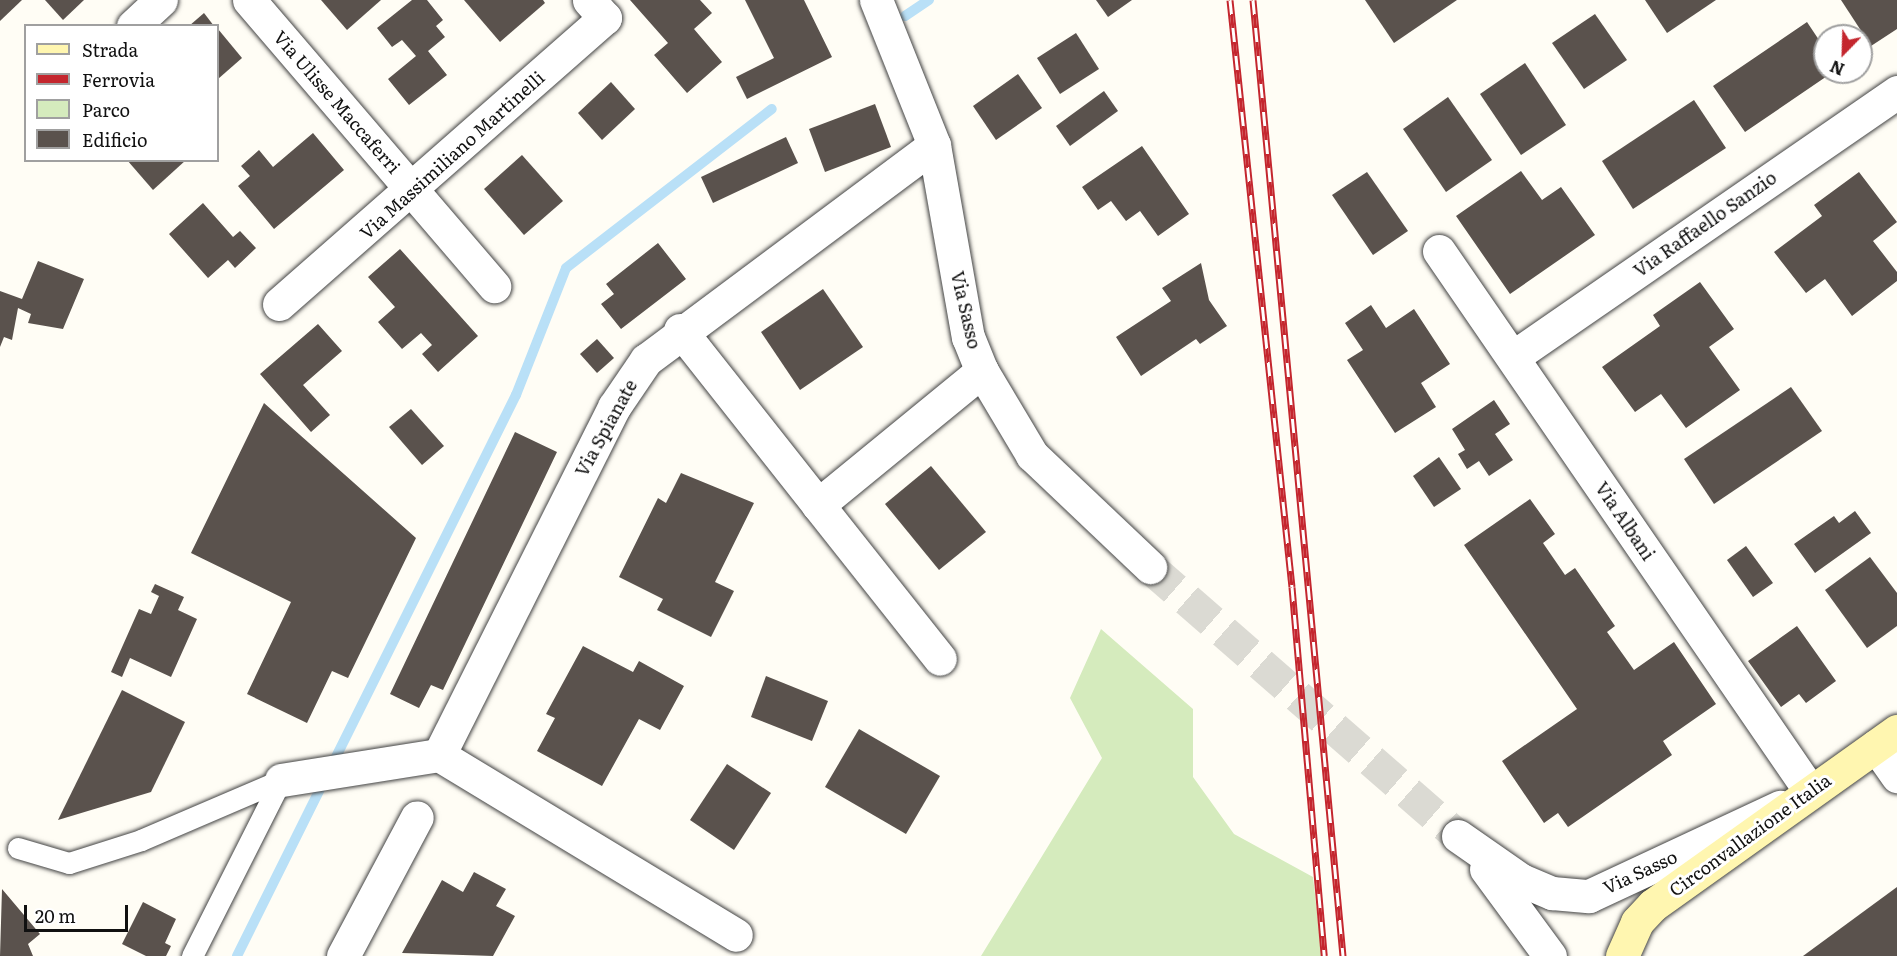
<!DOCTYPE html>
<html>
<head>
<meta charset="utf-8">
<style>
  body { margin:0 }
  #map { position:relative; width:1897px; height:956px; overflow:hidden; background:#fffdf5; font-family:Literata,serif }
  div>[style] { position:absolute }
  .green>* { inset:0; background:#d5ebbd }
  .stream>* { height:10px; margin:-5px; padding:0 5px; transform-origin:5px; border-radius:5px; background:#b9e0f7 }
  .building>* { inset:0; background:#5a524d }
  .tertiary-tunnel>* { height:33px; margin-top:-16.5px; transform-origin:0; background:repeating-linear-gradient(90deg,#dbdad3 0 33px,transparent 0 49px) }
  .roads { filter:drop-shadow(0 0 2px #444) drop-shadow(0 0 2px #444) }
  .service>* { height:21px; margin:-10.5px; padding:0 10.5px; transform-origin:10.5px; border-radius:10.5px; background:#fff }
  .minor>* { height:33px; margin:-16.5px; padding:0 16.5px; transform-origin:16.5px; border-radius:16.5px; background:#fff }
  .tertiary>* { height:33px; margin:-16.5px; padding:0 16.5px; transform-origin:16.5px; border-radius:16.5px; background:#fff }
  .secondary>* { height:33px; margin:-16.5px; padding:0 16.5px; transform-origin:16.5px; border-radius:16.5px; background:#fff6b0 }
  .rail>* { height:7px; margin-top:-3.5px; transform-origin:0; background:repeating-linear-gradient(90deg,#fff 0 14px,#c4262e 0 28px); box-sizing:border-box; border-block:2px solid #c4262e }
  span { translate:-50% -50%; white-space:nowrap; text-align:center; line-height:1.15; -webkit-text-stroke:6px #fff; paint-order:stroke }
  .street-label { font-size:18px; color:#111 }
  .legend { position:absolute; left:24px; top:24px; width:195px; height:138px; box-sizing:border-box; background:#fff; border:2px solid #a0a0a0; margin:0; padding:8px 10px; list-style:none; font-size:18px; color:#111 }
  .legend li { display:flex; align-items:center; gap:12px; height:30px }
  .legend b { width:30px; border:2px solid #a0a0a0 }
  .north { position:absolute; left:1813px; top:24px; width:60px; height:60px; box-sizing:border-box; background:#fff; border:2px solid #a0a0a0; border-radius:50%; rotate:203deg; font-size:16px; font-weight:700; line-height:24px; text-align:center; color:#111 }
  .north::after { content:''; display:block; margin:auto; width:21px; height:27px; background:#c4262e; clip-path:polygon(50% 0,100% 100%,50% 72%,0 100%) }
  .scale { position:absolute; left:24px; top:905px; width:104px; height:27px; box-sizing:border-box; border:3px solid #111; border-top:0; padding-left:8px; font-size:18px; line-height:21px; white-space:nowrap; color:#111; -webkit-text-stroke:4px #fff; paint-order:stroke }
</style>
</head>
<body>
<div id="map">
  <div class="green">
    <div style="clip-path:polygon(1101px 629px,1193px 709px,1193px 777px,1234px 834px,1313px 877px,1322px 956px,981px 956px,1102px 758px,1070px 698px)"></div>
  </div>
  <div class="stream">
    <div style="left:905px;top:16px;width:29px;rotate:-34deg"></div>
    <div style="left:237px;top:956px;width:627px;rotate:-63.56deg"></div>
    <div style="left:516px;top:395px;width:136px;rotate:-68.5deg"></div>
    <div style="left:566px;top:268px;width:260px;rotate:-37.7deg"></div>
  </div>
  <div class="building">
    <div style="clip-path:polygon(0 0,22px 0,0 21px)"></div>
    <div style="clip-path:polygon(45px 0,84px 0,63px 20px)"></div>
    <div style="clip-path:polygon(321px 0,381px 0,347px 30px)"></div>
    <div style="clip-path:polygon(412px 0,427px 0,443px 20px,436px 26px,445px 37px,428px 51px,447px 75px,409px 105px,388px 79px,416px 56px,402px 40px,392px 47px,377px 28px)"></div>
    <div style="clip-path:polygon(464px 0,543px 0,545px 3px,500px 42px)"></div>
    <div style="clip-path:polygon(630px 0,700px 0,712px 13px,694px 29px,722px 62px,687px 93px,654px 55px,668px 43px)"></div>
    <div style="clip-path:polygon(745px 0,804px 0,832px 57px,747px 99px,736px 77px,774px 58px)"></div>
    <div style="clip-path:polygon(1096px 0,1132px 0,1108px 17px)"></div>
    <div style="clip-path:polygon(1365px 0,1457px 0,1394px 43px)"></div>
    <div style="clip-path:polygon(1645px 0,1716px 0,1667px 33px)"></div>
    <div style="clip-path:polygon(1841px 0,1897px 0,1897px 29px,1871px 46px)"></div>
    <div style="clip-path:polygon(204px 13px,214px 26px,189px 26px)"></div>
    <div style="clip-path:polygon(1595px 14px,1627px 60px,1584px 89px,1552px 43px)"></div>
    <div style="clip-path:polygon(1807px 22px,1825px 49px,1825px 72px,1833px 72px,1745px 132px,1713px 86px)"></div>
    <div style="clip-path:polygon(218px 29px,242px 58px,218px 79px)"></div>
    <div style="clip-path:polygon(1076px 33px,1099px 69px,1060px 94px,1037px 58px)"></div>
    <div style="clip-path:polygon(1525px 63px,1566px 125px,1521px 155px,1480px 94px)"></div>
    <div style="clip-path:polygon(1018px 74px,1042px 108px,996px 140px,973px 106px)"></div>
    <div style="clip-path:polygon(611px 82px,635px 109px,602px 140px,578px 113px)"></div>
    <div style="clip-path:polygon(1104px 91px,1118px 111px,1070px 146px,1056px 126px)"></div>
    <div style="clip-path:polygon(1448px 97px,1492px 160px,1446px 192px,1403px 129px)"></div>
    <div style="clip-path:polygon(1694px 100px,1726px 148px,1633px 209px,1602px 161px)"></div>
    <div style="clip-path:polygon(875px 104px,891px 147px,825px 172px,809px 129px)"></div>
    <div style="clip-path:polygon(313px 133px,344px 170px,274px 229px,238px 186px,250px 176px,241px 166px,259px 150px,273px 167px)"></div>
    <div style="clip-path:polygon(786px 137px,798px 163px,713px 203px,701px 177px)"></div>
    <div style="clip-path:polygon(1142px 146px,1189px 214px,1158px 236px,1140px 211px,1126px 221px,1111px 201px,1098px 210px,1082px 187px)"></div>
    <div style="clip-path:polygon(522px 155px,563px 201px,524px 235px,484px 189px)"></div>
    <div style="clip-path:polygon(127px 160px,186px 160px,153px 190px)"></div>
    <div style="clip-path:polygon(1521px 171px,1542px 200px,1561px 187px,1595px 235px,1510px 294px,1456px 216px)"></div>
    <div style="clip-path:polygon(1367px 172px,1408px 231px,1373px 255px,1332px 195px)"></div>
    <div style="clip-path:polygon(1859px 172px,1897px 222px,1873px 241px,1897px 272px,1897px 281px,1852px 316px,1825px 279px,1806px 293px,1774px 252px,1822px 216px,1814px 205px)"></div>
    <div style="clip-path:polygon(203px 203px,233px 237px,240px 231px,256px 248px,235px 268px,228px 260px,208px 278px,169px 234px)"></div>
    <div style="clip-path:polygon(658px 243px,686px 279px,621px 329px,601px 304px,614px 294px,606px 284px)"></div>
    <div style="clip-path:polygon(400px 249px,478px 336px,438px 372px,422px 354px,432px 345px,421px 333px,402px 349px,378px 322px,395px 307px,368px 277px)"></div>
    <div style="clip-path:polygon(38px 261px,84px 279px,63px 329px,28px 323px,31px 314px,18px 308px,12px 340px,4px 337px,0 347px,0 291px,22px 299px)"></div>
    <div style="clip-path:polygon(1201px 263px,1209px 300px,1227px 326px,1200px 344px,1196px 339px,1141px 376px,1116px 337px,1171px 301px,1162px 288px)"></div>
    <div style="clip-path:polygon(1700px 282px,1734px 329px,1709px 347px,1740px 390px,1686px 428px,1661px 394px,1635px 412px,1602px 367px,1660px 326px,1653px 315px)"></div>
    <div style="clip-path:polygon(823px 289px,863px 347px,800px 390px,761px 332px)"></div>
    <div style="clip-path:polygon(1371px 305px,1386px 328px,1414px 309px,1450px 364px,1421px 383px,1436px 407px,1395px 433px,1347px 360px,1363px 350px,1345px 323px)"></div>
    <div style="clip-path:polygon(318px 324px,342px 351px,303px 385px,330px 415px,311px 432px,260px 374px)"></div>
    <div style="clip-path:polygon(597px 339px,614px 358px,597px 373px,580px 354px)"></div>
    <div style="clip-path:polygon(1791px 387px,1822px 431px,1714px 504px,1684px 459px)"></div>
    <div style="clip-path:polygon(1494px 400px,1510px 424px,1495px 434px,1513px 460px,1489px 476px,1479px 461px,1467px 469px,1458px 454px,1465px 450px,1452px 429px)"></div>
    <div style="clip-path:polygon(264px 403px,416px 538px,348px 678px,332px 671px,307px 723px,247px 694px,291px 602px,191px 553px)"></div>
    <div style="clip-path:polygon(411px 409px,444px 446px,422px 465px,389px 427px)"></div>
    <div style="clip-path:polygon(515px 432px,557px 452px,443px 690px,431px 685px,419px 708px,390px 694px)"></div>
    <div style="clip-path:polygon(1439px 457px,1461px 489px,1434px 507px,1413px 476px)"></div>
    <div style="clip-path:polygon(931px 466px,986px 532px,939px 570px,885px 504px)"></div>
    <div style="clip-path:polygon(681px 473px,754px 503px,715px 582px,734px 591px,711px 637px,657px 610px,663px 599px,619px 577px,658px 498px,666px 503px)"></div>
    <div style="clip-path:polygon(1530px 499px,1555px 534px,1543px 543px,1565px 575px,1575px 568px,1615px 626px,1607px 632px,1634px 670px,1674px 642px,1716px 704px,1663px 741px,1672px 755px,1568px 827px,1558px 813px,1544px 823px,1502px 761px,1577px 709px,1464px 545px)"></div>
    <div style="clip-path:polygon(1855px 511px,1871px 533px,1815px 573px,1794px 544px,1834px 516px,1839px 523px)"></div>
    <div style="clip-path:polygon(1746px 546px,1773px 583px,1753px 597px,1727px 560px)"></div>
    <div style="clip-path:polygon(1870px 557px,1897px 593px,1897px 626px,1867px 648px,1825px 590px)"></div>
    <div style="clip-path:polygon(155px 584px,184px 597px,178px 610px,197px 619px,171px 677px,130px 658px,122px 677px,111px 672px,139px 609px,151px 614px,159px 596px,151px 592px)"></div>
    <div style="clip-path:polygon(1797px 626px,1836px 681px,1806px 703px,1799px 694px,1781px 707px,1748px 661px)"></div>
    <div style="clip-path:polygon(583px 646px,633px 672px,639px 661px,684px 686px,660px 730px,639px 719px,602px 786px,537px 751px,555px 718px,546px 714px)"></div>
    <div style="clip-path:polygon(766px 676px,828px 701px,812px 741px,751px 717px)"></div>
    <div style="clip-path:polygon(122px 690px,185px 722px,151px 792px,58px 820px)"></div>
    <div style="clip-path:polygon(859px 729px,940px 776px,906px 834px,825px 787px)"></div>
    <div style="clip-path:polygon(727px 764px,771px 793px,734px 850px,690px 820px)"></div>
    <div style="clip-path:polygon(474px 872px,506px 889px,496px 906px,515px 916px,493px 956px,402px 953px,442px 880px,463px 892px)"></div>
    <div style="clip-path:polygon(1897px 887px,1897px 956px,1803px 956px)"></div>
    <div style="clip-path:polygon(2px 889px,40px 934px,28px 944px,33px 956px,0 956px)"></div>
    <div style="clip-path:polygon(143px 902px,176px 919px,165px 943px,171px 946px,166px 956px,146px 956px,122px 944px)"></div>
  </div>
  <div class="tertiary-tunnel">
    <div style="left:1150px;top:567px;width:409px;rotate:41.1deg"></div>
  </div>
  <div class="roads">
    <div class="service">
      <div style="left:18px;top:848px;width:53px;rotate:16.4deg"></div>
      <div style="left:69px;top:863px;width:76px;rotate:-17.7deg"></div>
      <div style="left:141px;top:840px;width:152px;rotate:-23.2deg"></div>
      <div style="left:192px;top:956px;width:197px;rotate:-63.2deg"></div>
    </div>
    <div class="minor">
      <div style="left:249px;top:0;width:377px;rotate:49.4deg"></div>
      <div style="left:133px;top:26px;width:38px;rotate:-43deg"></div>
      <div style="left:1439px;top:251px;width:655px;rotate:55.51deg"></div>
      <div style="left:279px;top:304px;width:434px;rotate:-41.3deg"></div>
      <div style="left:605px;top:18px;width:24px;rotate:-132deg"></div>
      <div style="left:680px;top:330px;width:223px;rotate:51.7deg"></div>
      <div style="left:818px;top:505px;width:212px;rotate:-39.3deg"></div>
      <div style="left:1513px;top:357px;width:467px;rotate:-34.6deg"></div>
      <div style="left:818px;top:505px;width:196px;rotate:51.6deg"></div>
      <div style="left:1876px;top:746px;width:37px;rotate:55deg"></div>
      <div style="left:439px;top:755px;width:390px;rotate:-63.3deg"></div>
      <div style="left:614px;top:407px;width:57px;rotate:-55.8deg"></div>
      <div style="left:646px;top:360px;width:359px;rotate:-36.7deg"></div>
      <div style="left:281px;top:780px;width:160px;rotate:-9deg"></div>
      <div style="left:439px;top:755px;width:347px;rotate:31.2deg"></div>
      <div style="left:343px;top:956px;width:157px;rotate:-62deg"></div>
    </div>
    <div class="tertiary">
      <div style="left:876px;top:0;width:156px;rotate:68.2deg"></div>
      <div style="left:934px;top:145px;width:195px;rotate:80deg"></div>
      <div style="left:968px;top:337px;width:37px;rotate:68deg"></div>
      <div style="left:982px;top:371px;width:98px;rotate:59.2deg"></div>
      <div style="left:1032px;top:455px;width:163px;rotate:43.5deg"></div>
      <div style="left:1458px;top:836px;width:77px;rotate:34.9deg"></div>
      <div style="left:1521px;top:880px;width:34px;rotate:23deg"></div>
      <div style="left:1552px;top:893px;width:37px;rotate:5deg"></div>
      <div style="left:1589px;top:896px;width:211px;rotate:-25deg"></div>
      <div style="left:1486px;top:869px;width:108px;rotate:53.7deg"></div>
    </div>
    <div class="secondary">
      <div style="left:1622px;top:956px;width:37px;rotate:-66deg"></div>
      <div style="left:1637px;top:922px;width:23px;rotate:-47deg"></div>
      <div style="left:1653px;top:905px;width:300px;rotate:-35.5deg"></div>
    </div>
  </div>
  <div class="rail">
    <div style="left:1230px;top:0;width:590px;rotate:83.97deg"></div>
    <div style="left:1292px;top:587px;width:370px;rotate:85deg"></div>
    <div style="left:1253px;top:0;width:960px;rotate:84.62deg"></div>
  </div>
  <div class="street-label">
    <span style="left:337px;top:102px;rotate:49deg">Via Ulisse Maccaferri</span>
    <span style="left:452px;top:155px;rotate:-42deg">Via Massimiliano Martinelli</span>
    <span style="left:1705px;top:224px;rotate:-35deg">Via Raffaello Sanzio</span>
    <span style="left:966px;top:310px;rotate:77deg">Via Sasso</span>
    <span style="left:606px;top:428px;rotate:-61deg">Via Spianate</span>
    <span style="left:1625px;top:521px;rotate:56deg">Via Albani</span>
    <span style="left:1750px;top:835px;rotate:-36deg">Circonvallazione Italia</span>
    <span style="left:1640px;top:872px;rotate:-25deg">Via Sasso</span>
  </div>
  <ul class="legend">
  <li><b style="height:8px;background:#fff6b0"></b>Strada</li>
  <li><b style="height:8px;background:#c4262e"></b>Ferrovia</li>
  <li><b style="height:16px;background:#d5ebbd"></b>Parco</li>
  <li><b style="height:16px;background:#5a524d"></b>Edificio</li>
  </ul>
  <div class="north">N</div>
  <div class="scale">20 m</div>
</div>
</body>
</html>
